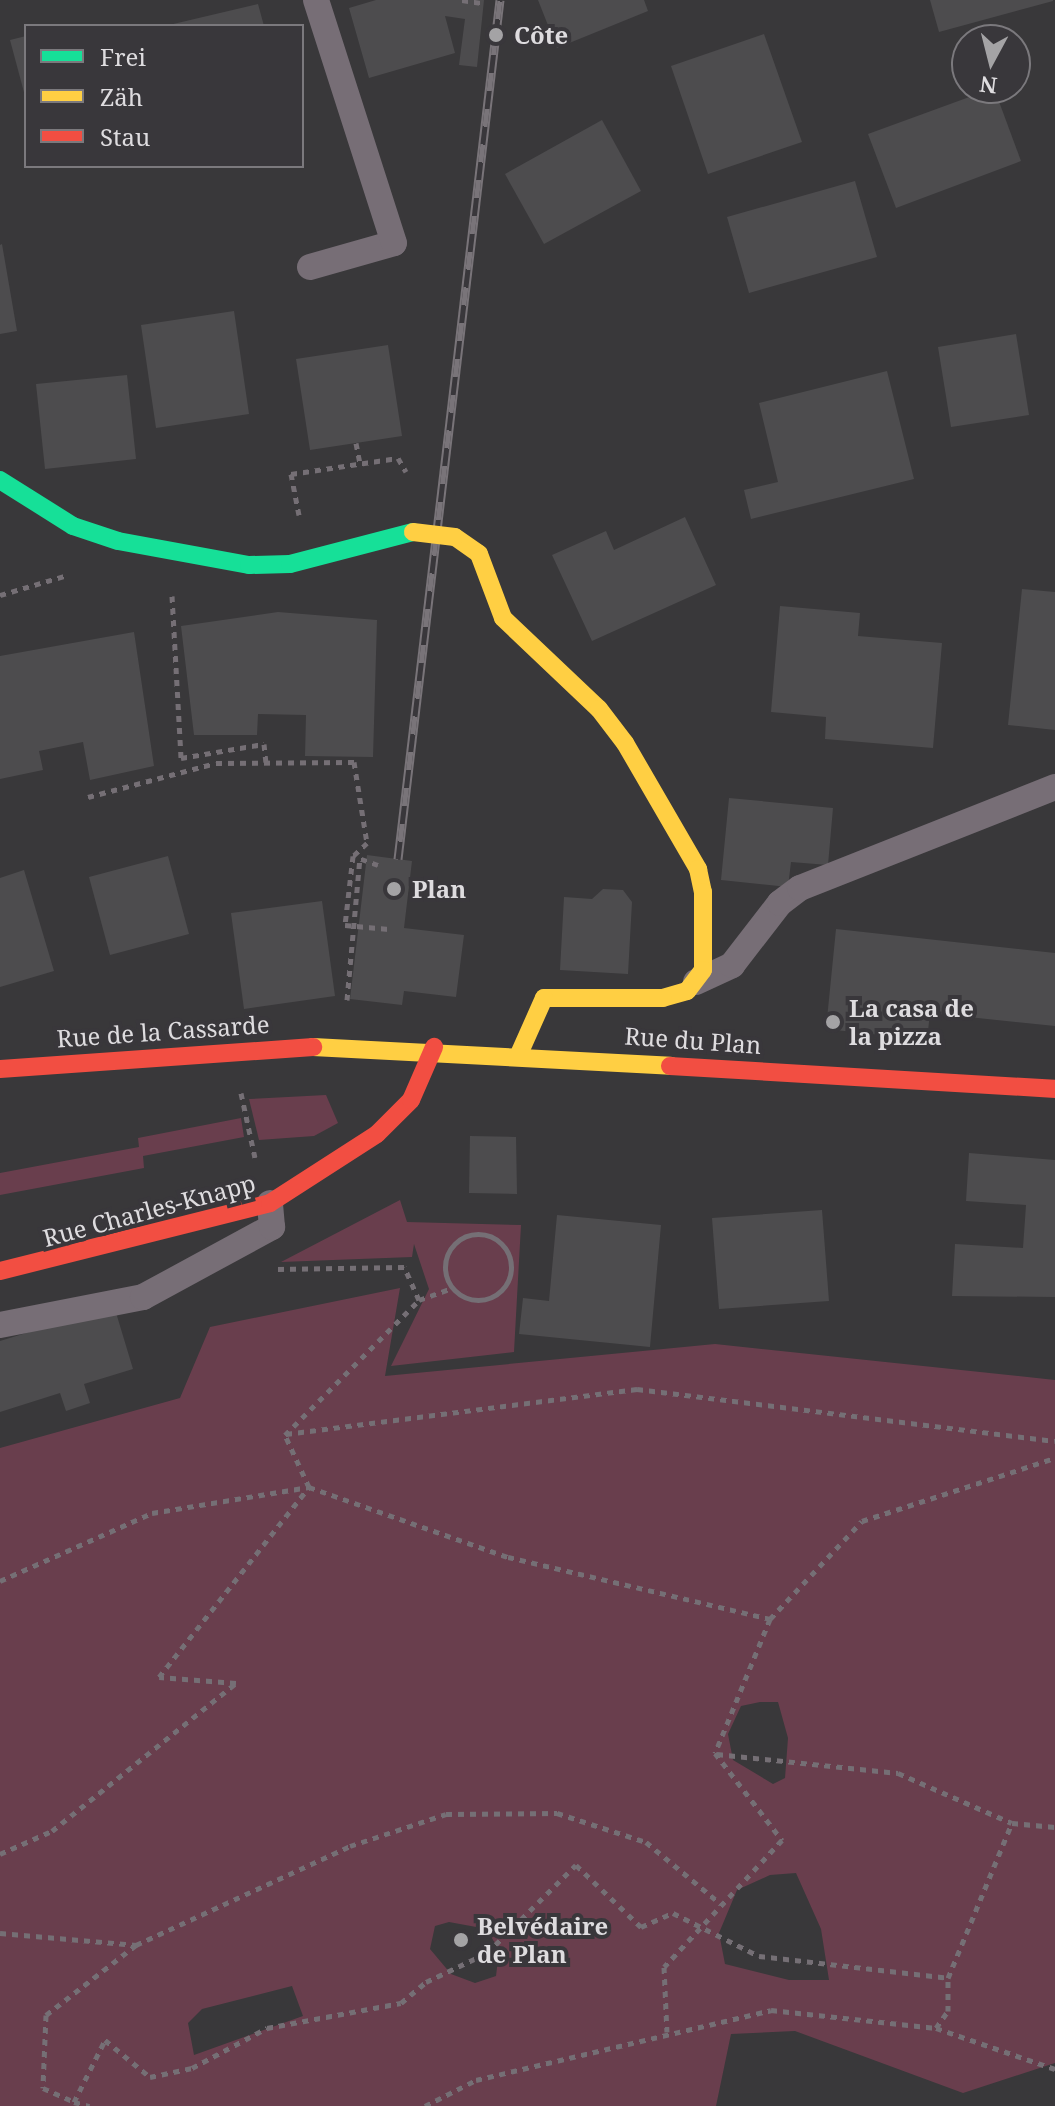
<!DOCTYPE html>
<html>
<head>
<meta charset="utf-8">
<style>
  body { margin:0 }
  #map { position:relative; width:1055px; height:2106px; overflow:hidden; background:#39383a; font-family:"Noto Serif",serif }
  div>[style] { position:absolute }
  .green>* { inset:0; background:#693e4d }
  .building>* { inset:0; background:#4d4c4e }
  .path>* { height:5px; margin-top:-2.5px; transform-origin:0; background:repeating-linear-gradient(90deg,#756f75 0 6px,transparent 0 12px) }
  .path>.ring { margin:-2.5px; padding:0; box-sizing:content-box; background:none; border:5px solid #756f75; border-radius:50% }
  .lane>* { height:26px; margin:-13px; padding:0 13px; transform-origin:13px; border-radius:13px; background:#776e76 }
  .fast>* { height:18px; margin:-9px; padding:0 9px; transform-origin:9px; border-radius:9px; background:#16e098 }
  .slow>* { height:18px; margin:-9px; padding:0 9px; transform-origin:9px; border-radius:9px; background:#ffcf43 }
  .jam>* { height:18px; margin:-9px; padding:0 9px; transform-origin:9px; border-radius:9px; background:#f24e42 }
  .rail>* { height:9px; margin-top:-4.5px; transform-origin:0; background:repeating-linear-gradient(90deg,#39373b 0 18px,#797479 0 36px); box-sizing:border-box; border-block:2px solid #797479 }
  .slow-bridge>* { height:18px; margin:-9px; padding:0 9px; transform-origin:9px; border-radius:9px; background:#ffcf43 }
  .dots>* { width:22px; height:22px; translate:-50% -50%; box-sizing:border-box; border:4px solid #39373b; border-radius:50% }
  span { translate:-50% -50%; white-space:nowrap; text-align:center; line-height:1.15; -webkit-text-stroke:8px #39373b; paint-order:stroke }
  .poi-label { font-size:24px; color:#dedcdf; font-weight:700 }
  .left { translate:0 -50%; text-align:left }
  .street-label { font-size:24px; color:#dedcdf }
  .legend { position:absolute; left:24px; top:24px; width:280px; height:144px; box-sizing:border-box; background:#39373b; border:2px solid #7b797d; margin:0; padding:10px 14px; list-style:none; font-size:24px; color:#dedcdf }
  .legend li { display:flex; align-items:center; gap:16px; height:40px }
  .legend b { width:40px; border:2px solid #7b797d }
  .north { position:absolute; left:951px; top:24px; width:80px; height:80px; box-sizing:border-box; background:#39373b; border:2px solid #7b797d; border-radius:50%; rotate:187deg; font-size:22px; font-weight:700; line-height:32px; text-align:center; color:#dedcdf }
  .north::after { content:''; display:block; margin:auto; width:28px; height:36px; background:#a4a3a5; clip-path:polygon(50% 0,100% 100%,50% 72%,0 100%) }
</style>
</head>
<body>
<div id="map">
  <div class="green">
    <div style="clip-path:polygon(326px 1095px,338px 1123px,314px 1136px,259px 1140px,249px 1099px)"></div>
    <div style="clip-path:polygon(241px 1118px,244px 1137px,143px 1156px,144px 1168px,0 1195px,0 1173px,139px 1147px,138px 1138px)"></div>
    <div style="clip-path:polygon(400px 1200px,407px 1222px,521px 1225px,514px 1352px,391px 1366px,429px 1289px,414px 1244px,412px 1257px,281px 1262px)"></div>
    <div style="clip-path:polygon(evenodd,400px 1288px,385px 1376px,715px 1344px,1055px 1380px,1055px 2063px,963px 2093px,795px 2031px,731px 2034px,716px 2106px,0 2106px,0 1448px,180px 1398px,210px 1327px,400px 1288px,760px 1702px,778px 1702px,788px 1738px,785px 1778px,773px 1784px,733px 1760px,728px 1734px,741px 1706px,760px 1702px,400px 1288px,796px 1873px,821px 1929px,829px 1980px,789px 1980px,725px 1964px,719px 1933px,737px 1890px,770px 1875px,796px 1873px,400px 1288px,449px 1922px,487px 1929px,499px 1951px,496px 1976px,475px 1983px,451px 1974px,430px 1949px,435px 1926px,449px 1922px,400px 1288px,292px 1986px,303px 2016px,194px 2055px,188px 2023px,202px 2009px,292px 1986px)"></div>
  </div>
  <div class="building">
    <div style="clip-path:polygon(376px 0,484px 0,477px 67px,459px 65px,465px 19px,445px 16px,455px 53px,369px 78px,349px 8px)"></div>
    <div style="clip-path:polygon(538px 0,644px 0,648px 11px,557px 48px)"></div>
    <div style="clip-path:polygon(930px 0,1053px 0,1053px 1px,939px 32px)"></div>
    <div style="clip-path:polygon(258px 4px,264px 26px,169px 26px,169px 25px)"></div>
    <div style="clip-path:polygon(764px 34px,802px 142px,708px 174px,671px 66px)"></div>
    <div style="clip-path:polygon(26px 36px,26px 96px,25px 96px,10px 40px)"></div>
    <div style="clip-path:polygon(994px 88px,1021px 161px,896px 208px,868px 134px)"></div>
    <div style="clip-path:polygon(602px 120px,641px 191px,544px 244px,505px 174px)"></div>
    <div style="clip-path:polygon(855px 181px,877px 257px,749px 293px,727px 217px)"></div>
    <div style="clip-path:polygon(2px 244px,17px 331px,0 334px,0 245px)"></div>
    <div style="clip-path:polygon(234px 311px,249px 414px,156px 428px,141px 325px)"></div>
    <div style="clip-path:polygon(1016px 334px,1029px 415px,951px 427px,938px 347px)"></div>
    <div style="clip-path:polygon(388px 345px,402px 436px,310px 450px,296px 359px)"></div>
    <div style="clip-path:polygon(887px 371px,914px 479px,751px 519px,744px 490px,778px 482px,759px 403px)"></div>
    <div style="clip-path:polygon(127px 375px,136px 459px,45px 469px,36px 384px)"></div>
    <div style="clip-path:polygon(685px 517px,716px 585px,592px 641px,552px 555px,606px 531px,614px 550px)"></div>
    <div style="clip-path:polygon(1022px 589px,1055px 592px,1055px 730px,1008px 725px)"></div>
    <div style="clip-path:polygon(780px 606px,860px 613px,858px 636px,942px 643px,933px 748px,825px 739px,826px 717px,771px 712px)"></div>
    <div style="clip-path:polygon(278px 612px,377px 620px,373px 757px,305px 756px,306px 715px,258px 714px,257px 735px,194px 735px,181px 626px)"></div>
    <div style="clip-path:polygon(134px 632px,154px 766px,90px 780px,83px 742px,39px 751px,43px 770px,0 779px,0 656px)"></div>
    <div style="clip-path:polygon(729px 798px,833px 808px,828px 865px,791px 862px,788px 887px,721px 880px)"></div>
    <div style="clip-path:polygon(367px 855px,412px 861px,404px 928px,464px 935px,456px 997px,404px 991px,402px 1005px,350px 999px)"></div>
    <div style="clip-path:polygon(168px 856px,189px 934px,110px 955px,89px 877px)"></div>
    <div style="clip-path:polygon(24px 870px,54px 971px,0 987px,0 878px)"></div>
    <div style="clip-path:polygon(603px 889px,623px 890px,632px 902px,628px 974px,560px 970px,564px 897px,592px 899px)"></div>
    <div style="clip-path:polygon(322px 901px,335px 996px,244px 1009px,231px 913px)"></div>
    <div style="clip-path:polygon(836px 929px,1055px 953px,1055px 1026px,930px 1013px,927px 1040px,826px 1029px)"></div>
    <div style="clip-path:polygon(470px 1136px,516px 1137px,517px 1194px,469px 1193px)"></div>
    <div style="clip-path:polygon(969px 1153px,1055px 1160px,1055px 1297px,952px 1296px,955px 1244px,1023px 1248px,1026px 1205px,966px 1201px)"></div>
    <div style="clip-path:polygon(822px 1210px,829px 1301px,719px 1309px,712px 1218px)"></div>
    <div style="clip-path:polygon(557px 1215px,661px 1225px,650px 1347px,519px 1334px,523px 1298px,549px 1301px)"></div>
    <div style="clip-path:polygon(114px 1306px,133px 1369px,84px 1384px,90px 1403px,66px 1411px,60px 1393px,0 1412px,0 1341px)"></div>
  </div>
  <div class="path">
    <div style="left:462px;top:0;width:20px;rotate:9deg"></div>
    <div style="left:356px;top:443px;width:21px;rotate:79deg"></div>
    <div style="left:299px;top:515px;width:42px;rotate:-101deg"></div>
    <div style="left:291px;top:474px;width:108px;rotate:-8.5deg"></div>
    <div style="left:398px;top:458px;width:16px;rotate:60deg"></div>
    <div style="left:0;top:595px;width:71px;rotate:-16.4deg"></div>
    <div style="left:172px;top:596px;width:162px;rotate:86.8deg"></div>
    <div style="left:181px;top:758px;width:84px;rotate:-9.6deg"></div>
    <div style="left:264px;top:744px;width:18px;rotate:84deg"></div>
    <div style="left:88px;top:797px;width:132px;rotate:-14.9deg"></div>
    <div style="left:216px;top:763px;width:138px;rotate:-0.4deg"></div>
    <div style="left:354px;top:762px;width:82px;rotate:80.9deg"></div>
    <div style="left:367px;top:843px;width:19px;rotate:137deg"></div>
    <div style="left:378px;top:865px;width:27px;rotate:-160deg"></div>
    <div style="left:353px;top:856px;width:69px;rotate:96.6deg"></div>
    <div style="left:345px;top:925px;width:44px;rotate:5.2deg"></div>
    <div style="left:347px;top:1000px;width:143px;rotate:-84.8deg"></div>
    <div style="left:241px;top:1093px;width:66px;rotate:77.8deg"></div>
    <div class="ring" style="left:445px;top:1234px;width:61px;height:61px"></div>
    <div style="left:419px;top:1300px;width:35px;rotate:-20deg"></div>
    <div style="left:286px;top:1434px;width:354px;rotate:-7.3deg"></div>
    <div style="left:637px;top:1389px;width:421px;rotate:7.1deg"></div>
    <div style="left:0;top:1581px;width:167px;rotate:-24.1deg"></div>
    <div style="left:152px;top:1513px;width:159px;rotate:-9.4deg"></div>
    <div style="left:309px;top:1487px;width:211px;rotate:19.4deg"></div>
    <div style="left:508px;top:1557px;width:269px;rotate:13.3deg"></div>
    <div style="left:770px;top:1619px;width:145px;rotate:112.3deg"></div>
    <div style="left:715px;top:1753px;width:110px;rotate:52.4deg"></div>
    <div style="left:782px;top:1840px;width:173px;rotate:132.9deg"></div>
    <div style="left:664px;top:1967px;width:65px;rotate:87.4deg"></div>
    <div style="left:770px;top:1619px;width:134px;rotate:-46.8deg"></div>
    <div style="left:862px;top:1521px;width:203px;rotate:-18.1deg"></div>
    <div style="left:717px;top:1754px;width:182px;rotate:6deg"></div>
    <div style="left:898px;top:1773px;width:124px;rotate:23.7deg"></div>
    <div style="left:0;top:1854px;width:57px;rotate:-23.9deg"></div>
    <div style="left:52px;top:1831px;width:236px;rotate:-38.8deg"></div>
    <div style="left:236px;top:1683px;width:77px;rotate:-175.5deg"></div>
    <div style="left:159px;top:1677px;width:242px;rotate:-51.7deg"></div>
    <div style="left:309px;top:1487px;width:57px;rotate:-114.8deg"></div>
    <div style="left:285px;top:1435px;width:190px;rotate:-45.2deg"></div>
    <div style="left:419px;top:1300px;width:36px;rotate:-114deg"></div>
    <div style="left:404px;top:1267px;width:127px;rotate:179.1deg"></div>
    <div style="left:0;top:1933px;width:137px;rotate:5deg"></div>
    <div style="left:136px;top:1945px;width:114px;rotate:142.1deg"></div>
    <div style="left:46px;top:2015px;width:73px;rotate:92.4deg"></div>
    <div style="left:43px;top:2088px;width:34px;rotate:24deg"></div>
    <div style="left:74px;top:2102px;width:69px;rotate:-63.4deg"></div>
    <div style="left:105px;top:2040px;width:58px;rotate:39.4deg"></div>
    <div style="left:150px;top:2077px;width:43px;rotate:-12.1deg"></div>
    <div style="left:192px;top:2068px;width:85px;rotate:-28.1deg"></div>
    <div style="left:267px;top:2028px;width:136px;rotate:-10.6deg"></div>
    <div style="left:401px;top:2003px;width:33px;rotate:-40deg"></div>
    <div style="left:426px;top:1982px;width:68px;rotate:-25.4deg"></div>
    <div style="left:487px;top:1953px;width:125px;rotate:-44.7deg"></div>
    <div style="left:576px;top:1865px;width:90px;rotate:43.6deg"></div>
    <div style="left:641px;top:1927px;width:35px;rotate:-24deg"></div>
    <div style="left:673px;top:1913px;width:96px;rotate:26.6deg"></div>
    <div style="left:759px;top:1956px;width:190px;rotate:6.6deg"></div>
    <div style="left:136px;top:1945px;width:236px;rotate:-24.8deg"></div>
    <div style="left:350px;top:1846px;width:101px;rotate:-18.4deg"></div>
    <div style="left:446px;top:1814px;width:111px;rotate:-0.5deg"></div>
    <div style="left:557px;top:1813px;width:94px;rotate:18deg"></div>
    <div style="left:646px;top:1842px;width:97px;rotate:39.6deg"></div>
    <div style="left:936px;top:2028px;width:21px;rotate:-55deg"></div>
    <div style="left:948px;top:2011px;width:33px;rotate:-90deg"></div>
    <div style="left:948px;top:1978px;width:168px;rotate:-67.6deg"></div>
    <div style="left:1012px;top:1823px;width:43px;rotate:5.3deg"></div>
    <div style="left:74px;top:2102px;width:16px;rotate:15deg"></div>
    <div style="left:425px;top:2106px;width:57px;rotate:-27deg"></div>
    <div style="left:476px;top:2080px;width:303px;rotate:-13.3deg"></div>
    <div style="left:771px;top:2010px;width:166px;rotate:6.2deg"></div>
    <div style="left:936px;top:2028px;width:126px;rotate:19deg"></div>
  </div>
  <div class="lane">
    <div style="left:310px;top:267px;width:87px;rotate:-15.9deg"></div>
    <div style="left:394px;top:243px;width:255px;rotate:-107.8deg"></div>
    <div style="left:696px;top:982px;width:40px;rotate:-25deg"></div>
    <div style="left:732px;top:965px;width:78px;rotate:-52.3deg"></div>
    <div style="left:780px;top:903px;width:25px;rotate:-37deg"></div>
    <div style="left:800px;top:888px;width:274px;rotate:-21.6deg"></div>
    <div style="left:0;top:1325px;width:146px;rotate:-11.1deg"></div>
    <div style="left:143px;top:1297px;width:147px;rotate:-28.5deg"></div>
    <div style="left:272px;top:1227px;width:24px;rotate:-95deg"></div>
  </div>
  <div class="fast">
    <div style="left:0;top:480px;width:86px;rotate:32.2deg"></div>
    <div style="left:73px;top:526px;width:47px;rotate:18.4deg"></div>
    <div style="left:118px;top:541px;width:133px;rotate:10.4deg"></div>
    <div style="left:249px;top:565px;width:41px;rotate:-1.4deg"></div>
    <div style="left:290px;top:564px;width:127px;rotate:-14.6deg"></div>
  </div>
  <div class="slow">
    <div style="left:455px;top:537px;width:29px;rotate:35deg"></div>
    <div style="left:479px;top:554px;width:68px;rotate:69.4deg"></div>
    <div style="left:503px;top:618px;width:132px;rotate:43.5deg"></div>
    <div style="left:599px;top:709px;width:43px;rotate:52.6deg"></div>
    <div style="left:625px;top:743px;width:146px;rotate:59.9deg"></div>
    <div style="left:698px;top:869px;width:24px;rotate:78deg"></div>
    <div style="left:703px;top:892px;width:78px;rotate:90deg"></div>
    <div style="left:703px;top:970px;width:26px;rotate:127deg"></div>
    <div style="left:687px;top:991px;width:25px;rotate:164deg"></div>
    <div style="left:663px;top:998px;width:119px;rotate:180deg"></div>
    <div style="left:544px;top:998px;width:59px;rotate:114deg"></div>
    <div style="left:313px;top:1047px;width:358px;rotate:3deg"></div>
  </div>
  <div class="jam">
    <div style="left:670px;top:1066px;width:386px;rotate:3.4deg"></div>
    <div style="left:0;top:1069px;width:314px;rotate:-4deg"></div>
    <div style="left:0;top:1271px;width:278px;rotate:-14.1deg"></div>
    <div style="left:270px;top:1203px;width:127px;rotate:-32.8deg"></div>
    <div style="left:377px;top:1134px;width:48px;rotate:-45deg"></div>
    <div style="left:411px;top:1100px;width:58px;rotate:-66.5deg"></div>
  </div>
  <div class="rail">
    <div style="left:398px;top:859px;width:865px;rotate:-83.23deg"></div>
  </div>
  <div class="slow-bridge">
    <div style="left:413px;top:532px;width:42px;rotate:6.8deg"></div>
  </div>
  <div class="dots">
    <div style="left:496px;top:35px;background:#a4a3a5"></div>
    <div style="left:394px;top:889px;background:#a4a3a5"></div>
    <div style="left:833px;top:1022px;background:#a4a3a5"></div>
    <div style="left:461px;top:1940px;background:#a4a3a5"></div>
  </div>
  <div class="poi-label">
    <span class="left" style="left:514px;top:35px">Côte</span>
    <span class="left" style="left:412px;top:889px">Plan</span>
    <span class="left" style="left:849px;top:1022px">La casa de<br>la pizza</span>
    <span class="left" style="left:477px;top:1940px">Belvédaire<br>de Plan</span>
  </div>
  <div class="street-label">
    <span style="left:163px;top:1031px;rotate:-4deg">Rue de la Cassarde</span>
    <span style="left:693px;top:1040px;rotate:4deg">Rue du Plan</span>
    <span style="left:149px;top:1210px;rotate:-15deg">Rue Charles-Knapp</span>
  </div>
  <ul class="legend">
  <li><b style="height:10px;background:#16e098"></b>Frei</li>
  <li><b style="height:10px;background:#ffcf43"></b>Zäh</li>
  <li><b style="height:10px;background:#f24e42"></b>Stau</li>
  </ul>
  <div class="north">N</div>
</div>
</body>
</html>
